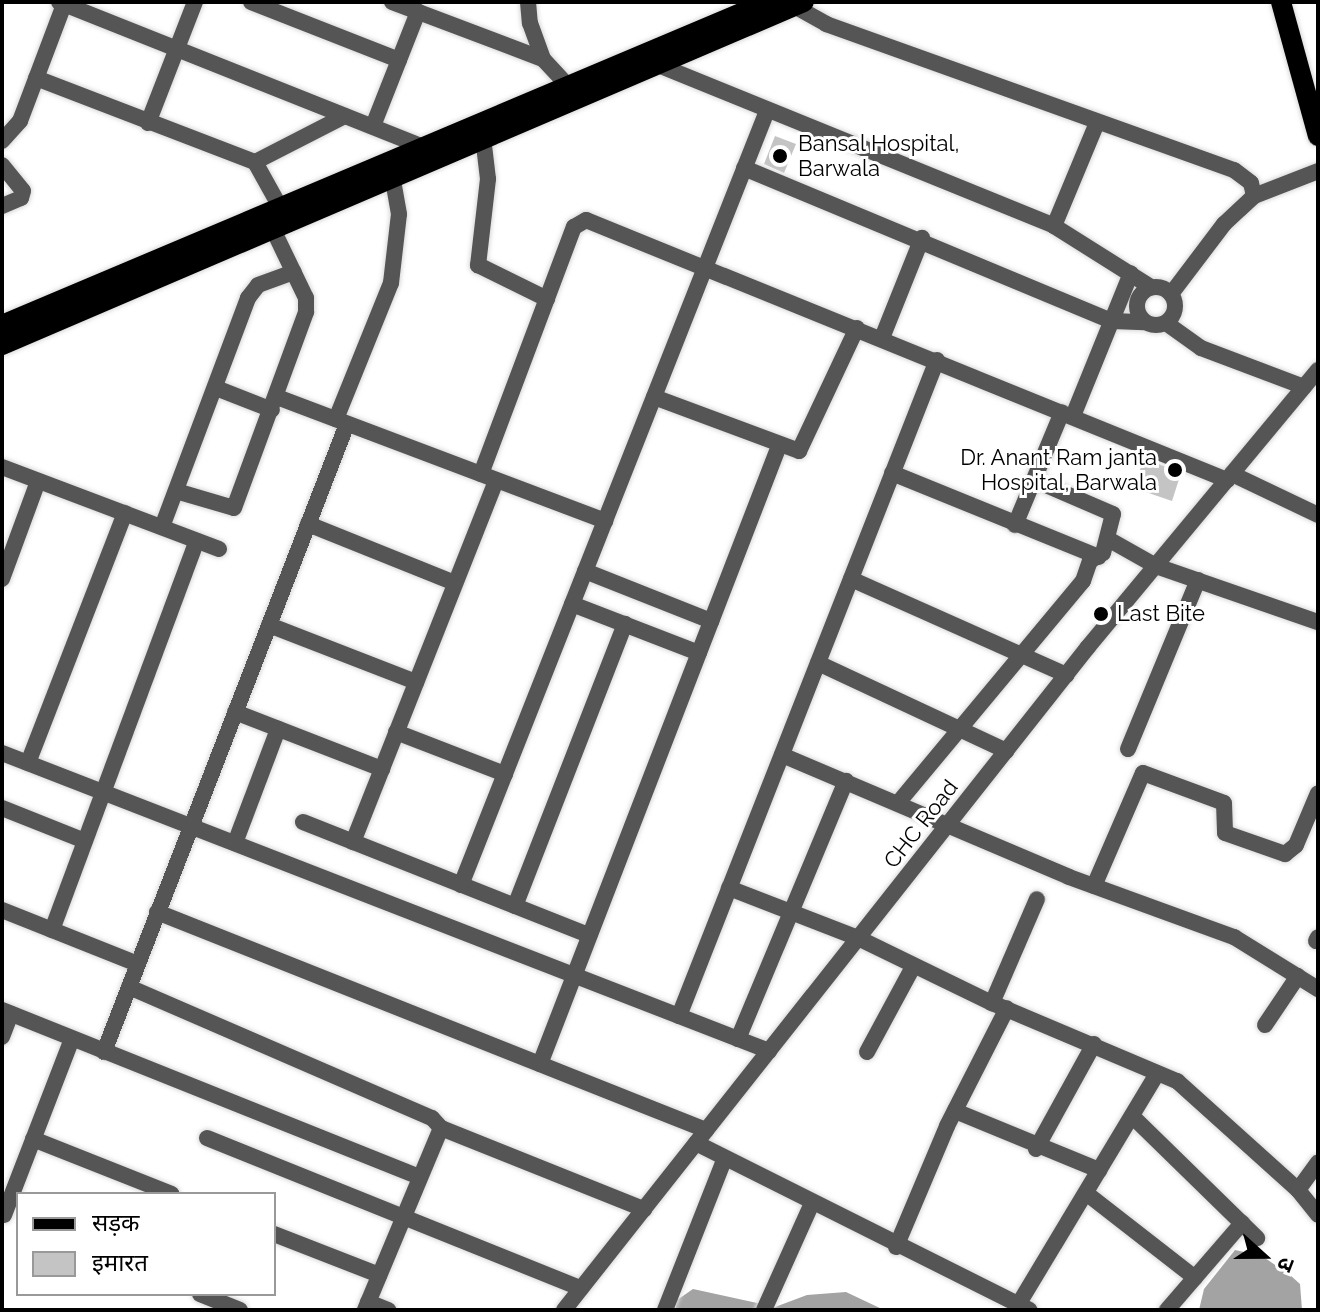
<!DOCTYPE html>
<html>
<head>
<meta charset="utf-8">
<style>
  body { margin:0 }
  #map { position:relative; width:1320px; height:1312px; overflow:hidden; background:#fff; font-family:Raleway,"Noto Sans Devanagari",sans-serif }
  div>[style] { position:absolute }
  .water>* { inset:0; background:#a3a3a3 }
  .building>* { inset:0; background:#c4c4c4 }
  .roads { filter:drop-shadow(0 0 2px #dbdbdb) drop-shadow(0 0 2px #dbdbdb) }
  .street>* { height:16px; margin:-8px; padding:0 8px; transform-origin:8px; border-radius:8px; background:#555 }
  .street>.ring { margin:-8px; padding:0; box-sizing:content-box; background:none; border:16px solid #555; border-radius:50% }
  .primary>* { height:20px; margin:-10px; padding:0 10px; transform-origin:10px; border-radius:10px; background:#000 }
  .dots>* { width:22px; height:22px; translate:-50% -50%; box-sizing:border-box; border:4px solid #fff; border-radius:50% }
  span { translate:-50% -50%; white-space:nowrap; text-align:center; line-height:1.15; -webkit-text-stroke:6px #fff; paint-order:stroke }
  .poi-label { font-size:22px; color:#000 }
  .left { translate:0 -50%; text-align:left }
  .right { translate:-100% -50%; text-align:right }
  .street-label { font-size:22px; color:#000 }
  .frame { position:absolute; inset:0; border:4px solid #000; pointer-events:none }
  .legend { position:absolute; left:16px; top:1192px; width:260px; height:104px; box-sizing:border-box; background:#fff; border:2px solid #999; margin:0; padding:10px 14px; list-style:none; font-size:24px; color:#000 }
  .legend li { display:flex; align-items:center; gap:16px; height:40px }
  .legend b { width:40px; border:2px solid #999 }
  .north { position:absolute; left:1224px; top:1216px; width:80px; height:80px; -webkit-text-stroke:6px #fff; paint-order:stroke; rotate:111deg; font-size:22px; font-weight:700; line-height:32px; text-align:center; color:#000 }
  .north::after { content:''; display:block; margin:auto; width:28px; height:36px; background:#000; clip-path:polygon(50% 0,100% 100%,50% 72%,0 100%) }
</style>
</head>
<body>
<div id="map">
  <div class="water">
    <div style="clip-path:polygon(1235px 1250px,1262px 1256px,1290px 1275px,1300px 1284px,1302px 1310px,1199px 1310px,1204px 1289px)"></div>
    <div style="clip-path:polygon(693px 1289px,775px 1307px,807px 1295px,846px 1292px,884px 1310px,675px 1310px,677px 1300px)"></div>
  </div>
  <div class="building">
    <div style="clip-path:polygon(775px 136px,796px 144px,784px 173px,764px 164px)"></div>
    <div style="clip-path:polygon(1144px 458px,1181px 473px,1172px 501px,1134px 488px)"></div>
  </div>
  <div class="roads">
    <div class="street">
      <div style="left:59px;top:2px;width:390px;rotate:21.7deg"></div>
      <div style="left:251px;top:2px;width:159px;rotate:21.4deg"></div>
      <div style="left:392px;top:2px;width:161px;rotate:20.7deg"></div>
      <div style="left:543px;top:59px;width:35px;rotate:47deg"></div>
      <div style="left:528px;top:2px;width:21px;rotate:85deg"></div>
      <div style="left:530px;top:23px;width:38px;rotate:70deg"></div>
      <div style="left:794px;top:6px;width:37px;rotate:29deg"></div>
      <div style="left:826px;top:24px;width:433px;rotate:19.7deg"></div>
      <div style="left:1234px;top:170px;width:21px;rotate:37deg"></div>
      <div style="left:1251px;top:183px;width:13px;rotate:77deg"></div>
      <div style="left:651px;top:62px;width:435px;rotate:22.1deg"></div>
      <div style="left:1054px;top:226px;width:115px;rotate:32.2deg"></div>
      <div style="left:36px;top:78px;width:235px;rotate:21deg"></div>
      <div style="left:255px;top:162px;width:51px;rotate:60.9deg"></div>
      <div style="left:148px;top:123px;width:130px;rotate:-68.8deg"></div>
      <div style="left:373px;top:126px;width:123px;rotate:-68.5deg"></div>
      <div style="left:483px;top:137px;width:42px;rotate:83.2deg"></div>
      <div style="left:488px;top:179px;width:87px;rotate:96.6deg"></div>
      <div style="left:478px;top:265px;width:77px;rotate:26.2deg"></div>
      <div style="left:2px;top:141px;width:27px;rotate:-48deg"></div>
      <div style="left:20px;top:121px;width:127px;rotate:-69.3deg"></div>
      <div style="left:255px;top:162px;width:101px;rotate:-27.1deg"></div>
      <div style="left:2px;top:165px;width:33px;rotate:51deg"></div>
      <div style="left:23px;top:191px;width:7px;rotate:106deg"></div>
      <div style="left:21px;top:198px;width:21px;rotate:157deg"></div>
      <div style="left:744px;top:168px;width:399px;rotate:22.6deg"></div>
      <div style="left:1112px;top:321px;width:33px;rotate:2deg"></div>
      <div style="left:1054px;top:226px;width:109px;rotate:-67.4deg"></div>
      <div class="ring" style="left:1137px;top:287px;width:22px;height:22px"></div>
      <div style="left:1171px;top:294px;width:88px;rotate:-52.9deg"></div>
      <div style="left:1224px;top:224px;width:41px;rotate:-43deg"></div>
      <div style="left:1254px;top:196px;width:69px;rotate:-21.3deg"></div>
      <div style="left:1166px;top:323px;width:43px;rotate:35.5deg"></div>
      <div style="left:1201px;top:348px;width:110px;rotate:20.7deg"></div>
      <div style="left:882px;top:338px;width:108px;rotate:-68.2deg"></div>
      <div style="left:216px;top:388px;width:60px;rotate:21.4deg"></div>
      <div style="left:277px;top:397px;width:351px;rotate:20.7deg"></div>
      <div style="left:654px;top:397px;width:155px;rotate:20.4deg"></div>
      <div style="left:799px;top:451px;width:136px;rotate:-64.8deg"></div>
      <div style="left:1073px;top:416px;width:154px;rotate:-67.9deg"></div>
      <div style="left:336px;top:419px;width:147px;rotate:-68deg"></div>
      <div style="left:391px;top:283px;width:69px;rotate:-83.4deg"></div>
      <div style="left:399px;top:214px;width:46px;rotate:-100.1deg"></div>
      <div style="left:2px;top:467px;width:232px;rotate:20.7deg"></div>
      <div style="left:892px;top:473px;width:223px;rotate:22.1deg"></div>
      <div style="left:481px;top:474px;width:264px;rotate:-69.4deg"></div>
      <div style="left:574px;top:227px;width:14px;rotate:-30deg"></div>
      <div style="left:586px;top:220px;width:692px;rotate:22.08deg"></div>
      <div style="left:1232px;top:474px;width:95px;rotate:25.5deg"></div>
      <div style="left:176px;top:491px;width:60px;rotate:16.3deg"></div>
      <div style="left:234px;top:508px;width:209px;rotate:-69.8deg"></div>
      <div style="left:306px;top:312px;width:14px;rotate:-90deg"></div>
      <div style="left:306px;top:298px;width:88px;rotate:-115.7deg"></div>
      <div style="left:308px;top:524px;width:158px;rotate:21.9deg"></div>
      <div style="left:1015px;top:525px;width:122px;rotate:-67.4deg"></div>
      <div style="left:162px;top:527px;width:245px;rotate:-69.4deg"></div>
      <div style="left:248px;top:298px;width:16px;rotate:-52deg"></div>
      <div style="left:258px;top:285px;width:38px;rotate:-20deg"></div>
      <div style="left:1108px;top:539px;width:55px;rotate:29.4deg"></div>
      <div style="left:1156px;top:566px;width:171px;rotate:19.1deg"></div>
      <div style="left:585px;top:571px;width:136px;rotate:21.6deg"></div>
      <div style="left:2px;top:579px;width:104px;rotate:-69.8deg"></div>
      <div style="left:851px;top:579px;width:236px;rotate:24deg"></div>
      <div style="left:572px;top:604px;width:136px;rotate:21.1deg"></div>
      <div style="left:269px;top:625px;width:158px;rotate:21.2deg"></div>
      <div style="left:818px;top:663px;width:208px;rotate:25deg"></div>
      <div style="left:235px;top:712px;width:158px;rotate:21.2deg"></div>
      <div style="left:396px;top:732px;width:117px;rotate:21.1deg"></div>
      <div style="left:1128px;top:749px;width:183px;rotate:-67.5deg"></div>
      <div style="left:2px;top:753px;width:823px;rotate:21.23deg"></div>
      <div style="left:782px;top:755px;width:312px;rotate:23deg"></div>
      <div style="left:1069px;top:877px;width:176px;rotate:20deg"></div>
      <div style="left:1234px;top:937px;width:99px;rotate:31.8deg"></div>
      <div style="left:28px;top:763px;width:268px;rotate:-68.8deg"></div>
      <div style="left:898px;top:803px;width:289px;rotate:-50.2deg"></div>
      <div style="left:1083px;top:581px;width:21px;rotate:-71deg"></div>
      <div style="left:1090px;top:561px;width:15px;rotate:-32deg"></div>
      <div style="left:1103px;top:553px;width:40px;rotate:-75.6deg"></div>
      <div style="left:1113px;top:514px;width:86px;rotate:-156.7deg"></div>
      <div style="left:2px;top:808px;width:89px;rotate:21.7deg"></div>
      <div style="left:303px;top:822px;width:308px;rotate:21.6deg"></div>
      <div style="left:353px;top:842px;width:389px;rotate:-68.4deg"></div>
      <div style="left:235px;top:843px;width:122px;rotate:-69.3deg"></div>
      <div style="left:461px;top:885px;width:832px;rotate:-68.43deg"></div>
      <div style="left:1094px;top:886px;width:123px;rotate:-66.6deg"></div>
      <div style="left:1143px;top:773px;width:86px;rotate:20.3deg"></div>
      <div style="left:1224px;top:803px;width:30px;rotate:88deg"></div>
      <div style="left:1225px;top:833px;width:64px;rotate:19.3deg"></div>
      <div style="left:1285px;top:854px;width:14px;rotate:-39deg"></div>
      <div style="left:1296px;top:845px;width:56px;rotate:-67.1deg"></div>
      <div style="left:729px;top:888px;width:138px;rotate:21.2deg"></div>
      <div style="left:858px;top:938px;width:149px;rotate:25.9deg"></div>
      <div style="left:992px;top:1003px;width:201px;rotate:22.9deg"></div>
      <div style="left:1177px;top:1081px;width:163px;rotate:42deg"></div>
      <div style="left:1298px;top:1190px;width:32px;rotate:51deg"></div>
      <div style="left:515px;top:906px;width:303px;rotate:-68.7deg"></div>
      <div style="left:2px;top:910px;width:146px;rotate:21.7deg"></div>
      <div style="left:157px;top:912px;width:591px;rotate:21.66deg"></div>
      <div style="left:52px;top:930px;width:415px;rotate:-69.6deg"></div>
      <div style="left:1316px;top:941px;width:4px;rotate:-63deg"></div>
      <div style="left:129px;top:987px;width:330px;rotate:23.4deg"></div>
      <div style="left:432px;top:1118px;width:13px;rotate:48deg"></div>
      <div style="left:441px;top:1128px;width:197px;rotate:112.7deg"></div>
      <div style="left:992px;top:1003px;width:113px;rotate:-66.6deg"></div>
      <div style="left:2px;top:1010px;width:450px;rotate:21.8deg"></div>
      <div style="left:679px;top:1016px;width:705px;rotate:-68.53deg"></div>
      <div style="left:1265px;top:1025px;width:59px;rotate:-56deg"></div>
      <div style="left:2px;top:1037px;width:25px;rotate:-69deg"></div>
      <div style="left:738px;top:1039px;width:280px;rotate:-67.3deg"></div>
      <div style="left:104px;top:1052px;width:673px;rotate:-68.85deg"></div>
      <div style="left:867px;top:1052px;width:97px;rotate:-61.6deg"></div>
      <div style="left:540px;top:1064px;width:663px;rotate:-68.86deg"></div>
      <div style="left:955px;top:1111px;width:156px;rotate:22.3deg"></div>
      <div style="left:1132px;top:1116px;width:175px;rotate:44.3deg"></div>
      <div style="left:441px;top:1128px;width:219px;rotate:21.8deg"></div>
      <div style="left:207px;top:1138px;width:403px;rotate:21.9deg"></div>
      <div style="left:33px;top:1139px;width:149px;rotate:21.6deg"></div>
      <div style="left:696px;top:1143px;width:373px;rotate:26.6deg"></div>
      <div style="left:1036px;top:1149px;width:120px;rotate:-61.1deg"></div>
      <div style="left:1298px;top:1190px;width:34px;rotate:-54deg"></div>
      <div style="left:1086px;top:1193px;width:138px;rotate:37.9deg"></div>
      <div style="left:4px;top:1215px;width:189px;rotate:-68.9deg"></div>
      <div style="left:274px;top:1234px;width:113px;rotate:21.3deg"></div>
      <div style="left:896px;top:1247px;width:131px;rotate:-67.1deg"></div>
      <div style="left:947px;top:1126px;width:132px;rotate:-63deg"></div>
      <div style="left:200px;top:1294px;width:43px;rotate:21.8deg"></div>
      <div style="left:368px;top:1302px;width:22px;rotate:22deg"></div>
      <div style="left:1018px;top:1305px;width:270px;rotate:-59deg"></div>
      <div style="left:564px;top:1310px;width:845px;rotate:-51.68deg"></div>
      <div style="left:1088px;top:647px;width:360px;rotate:-50.3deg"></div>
      <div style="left:665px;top:1310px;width:163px;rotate:-68.5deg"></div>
      <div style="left:764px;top:1310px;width:117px;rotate:-65.8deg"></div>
      <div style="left:1167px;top:1310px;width:115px;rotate:-49.2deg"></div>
    </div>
    <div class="primary">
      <div style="left:1281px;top:2px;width:139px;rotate:74.6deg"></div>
      <div style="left:2px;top:325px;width:830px;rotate:-22.89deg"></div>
      <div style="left:2px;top:345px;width:872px;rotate:-23.16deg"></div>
    </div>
  </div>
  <div class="dots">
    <div style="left:780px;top:156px;background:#000"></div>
    <div style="left:1175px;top:470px;background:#000"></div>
    <div style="left:1101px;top:614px;background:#000"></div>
  </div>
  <div class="poi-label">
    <span class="left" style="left:798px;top:156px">Bansal Hospital,<br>Barwala</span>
    <span class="right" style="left:1157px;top:470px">Dr. Anant Ram janta<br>Hospital, Barwala</span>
    <span class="left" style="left:1117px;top:614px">Last Bite</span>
  </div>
  <div class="street-label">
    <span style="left:921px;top:824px;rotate:-52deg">CHC Road</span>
  </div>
  <div class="frame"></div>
  <ul class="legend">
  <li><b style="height:10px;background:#000"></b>सड़क</li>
  <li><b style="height:22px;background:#c4c4c4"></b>इमारत</li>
  </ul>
  <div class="north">उ</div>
</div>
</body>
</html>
